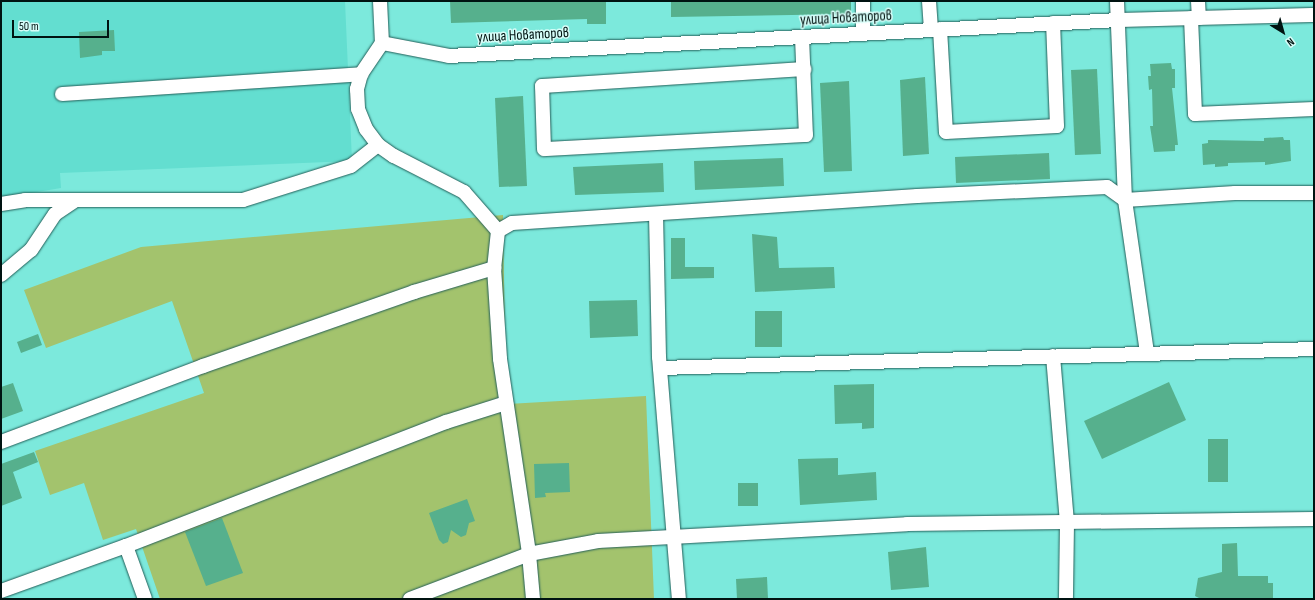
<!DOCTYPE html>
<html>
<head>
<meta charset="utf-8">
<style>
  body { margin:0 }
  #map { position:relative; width:1315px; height:600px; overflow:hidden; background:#7ce9dc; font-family:"Sofia Sans Condensed",sans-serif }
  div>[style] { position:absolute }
  .built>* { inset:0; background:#63ded0 }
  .green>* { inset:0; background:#a3c36d }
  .building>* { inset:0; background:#56b08d }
  .roads { filter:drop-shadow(0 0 1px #235e58) drop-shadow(0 0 1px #235e58) }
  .minor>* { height:14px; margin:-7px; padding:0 7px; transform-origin:7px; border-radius:7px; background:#fff }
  span { translate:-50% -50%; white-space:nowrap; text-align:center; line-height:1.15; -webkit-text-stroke:3px #d6fdf8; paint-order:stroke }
  .street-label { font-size:15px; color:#001311 }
  .frame { position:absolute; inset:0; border:2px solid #001311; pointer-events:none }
  .north { position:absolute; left:1263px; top:12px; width:40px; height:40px; -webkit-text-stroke:3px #d6fdf8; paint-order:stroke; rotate:143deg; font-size:11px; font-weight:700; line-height:16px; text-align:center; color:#001311 }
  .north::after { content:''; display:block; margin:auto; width:14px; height:18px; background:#001311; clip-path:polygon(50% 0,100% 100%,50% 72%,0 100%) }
  .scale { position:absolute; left:12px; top:20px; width:97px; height:18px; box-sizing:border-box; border:2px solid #001311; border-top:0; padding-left:5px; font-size:12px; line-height:14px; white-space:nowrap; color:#001311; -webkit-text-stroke:3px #d6fdf8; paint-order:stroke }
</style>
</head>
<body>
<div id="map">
  <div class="built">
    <div style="clip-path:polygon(1px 1px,345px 1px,352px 161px,60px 173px,61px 188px,1px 198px)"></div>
  </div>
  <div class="green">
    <div style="clip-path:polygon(503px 215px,506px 404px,646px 396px,654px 599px,160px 599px,136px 529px,103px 540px,84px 483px,50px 495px,35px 451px,204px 393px,172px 301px,46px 348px,24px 290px,141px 247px)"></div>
  </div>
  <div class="building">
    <div style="clip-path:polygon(450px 1px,606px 1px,606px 24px,587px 24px,587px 19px,451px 23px)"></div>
    <div style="clip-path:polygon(671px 1px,851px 1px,851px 14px,671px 17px)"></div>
    <div style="clip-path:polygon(114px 30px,115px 51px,102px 51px,102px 55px,80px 58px,79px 32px)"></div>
    <div style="clip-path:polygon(1171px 63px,1172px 69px,1175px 69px,1175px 88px,1172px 88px,1178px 145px,1175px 145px,1175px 151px,1154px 152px,1150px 126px,1153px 126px,1152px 89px,1149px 90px,1148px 76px,1151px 76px,1150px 64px)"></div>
    <div style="clip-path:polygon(1097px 69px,1101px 154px,1075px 155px,1071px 70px)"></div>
    <div style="clip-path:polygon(925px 77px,929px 154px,903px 156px,900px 80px)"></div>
    <div style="clip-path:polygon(849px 81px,852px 171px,824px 172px,820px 83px)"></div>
    <div style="clip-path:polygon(523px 96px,527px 186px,499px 187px,495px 98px)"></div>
    <div style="clip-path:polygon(1283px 137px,1284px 140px,1290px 140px,1291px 161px,1265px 165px,1265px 162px,1228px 163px,1228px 166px,1215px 167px,1215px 164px,1203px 165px,1202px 144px,1208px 143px,1208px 140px,1264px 141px,1264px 138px)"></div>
    <div style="clip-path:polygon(1049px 153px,1050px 179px,956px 183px,955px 157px)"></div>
    <div style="clip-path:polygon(783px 158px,784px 186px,695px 190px,694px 161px)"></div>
    <div style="clip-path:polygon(663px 163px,664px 192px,575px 195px,573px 167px)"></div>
    <div style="clip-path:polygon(752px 234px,777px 237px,779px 268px,834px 267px,835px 288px,755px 292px)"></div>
    <div style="clip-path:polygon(671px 238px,685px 238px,685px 267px,714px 267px,714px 278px,671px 279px)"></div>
    <div style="clip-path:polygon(637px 300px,638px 336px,590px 338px,589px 301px)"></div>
    <div style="clip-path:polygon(755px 311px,782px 311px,782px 347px,755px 347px)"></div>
    <div style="clip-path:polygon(38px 334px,42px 345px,21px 353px,17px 342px)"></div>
    <div style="clip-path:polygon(1169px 382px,1186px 420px,1102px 459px,1084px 421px)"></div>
    <div style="clip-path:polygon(13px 383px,23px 411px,1px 419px,1px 387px)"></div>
    <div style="clip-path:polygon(874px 384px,874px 428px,862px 429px,862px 423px,835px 424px,834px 385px)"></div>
    <div style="clip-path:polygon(1208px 439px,1228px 439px,1228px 482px,1208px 482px)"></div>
    <div style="clip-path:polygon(34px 452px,38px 462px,13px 472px,22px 498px,1px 506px,1px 464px)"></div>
    <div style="clip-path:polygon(838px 458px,838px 475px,876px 472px,877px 500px,800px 505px,798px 459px)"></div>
    <div style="clip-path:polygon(569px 463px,570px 492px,545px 493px,546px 497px,535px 498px,534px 464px)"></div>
    <div style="clip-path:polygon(738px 483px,758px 483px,758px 506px,738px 506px)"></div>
    <div style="clip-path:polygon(467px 499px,475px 521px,469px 523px,466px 535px,461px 537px,451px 530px,448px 542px,443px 544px,439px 540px,429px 513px)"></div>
    <div style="clip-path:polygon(222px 518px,243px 573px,206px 586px,185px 532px)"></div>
    <div style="clip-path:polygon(1237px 543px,1238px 576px,1268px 576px,1268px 583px,1273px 583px,1273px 599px,1201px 599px,1195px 596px,1198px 578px,1222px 572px,1222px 544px)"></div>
    <div style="clip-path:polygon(926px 547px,929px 587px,891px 590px,888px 552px)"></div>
    <div style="clip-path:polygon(767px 577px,768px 599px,737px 599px,736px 579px)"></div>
  </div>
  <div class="roads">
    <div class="minor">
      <div style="left:380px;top:1px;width:42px;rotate:87.3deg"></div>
      <div style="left:382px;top:43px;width:37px;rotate:124deg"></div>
      <div style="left:361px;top:74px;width:16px;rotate:105deg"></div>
      <div style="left:357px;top:89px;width:20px;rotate:87deg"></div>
      <div style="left:358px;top:109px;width:22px;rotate:68deg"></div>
      <div style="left:366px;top:129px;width:20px;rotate:53deg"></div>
      <div style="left:378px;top:145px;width:19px;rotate:35deg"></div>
      <div style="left:394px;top:156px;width:79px;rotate:27.2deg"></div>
      <div style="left:464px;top:192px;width:52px;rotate:48.9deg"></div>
      <div style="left:498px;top:231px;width:37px;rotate:96deg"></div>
      <div style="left:494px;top:268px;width:91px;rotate:86.2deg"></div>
      <div style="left:500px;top:359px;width:197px;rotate:81.5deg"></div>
      <div style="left:529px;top:554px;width:45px;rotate:84.9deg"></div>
      <div style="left:863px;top:1px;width:33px;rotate:90deg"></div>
      <div style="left:929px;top:1px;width:29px;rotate:86deg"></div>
      <div style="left:1117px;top:1px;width:199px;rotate:87.7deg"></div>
      <div style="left:1125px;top:200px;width:155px;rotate:81.8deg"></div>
      <div style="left:1198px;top:1px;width:17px;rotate:87deg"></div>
      <div style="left:1191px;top:18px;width:96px;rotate:87.6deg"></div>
      <div style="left:1195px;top:114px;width:119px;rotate:-2.4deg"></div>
      <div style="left:940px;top:29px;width:103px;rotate:86.7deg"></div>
      <div style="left:946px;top:132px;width:111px;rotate:-3.1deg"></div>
      <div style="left:1057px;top:126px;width:103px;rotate:-92.2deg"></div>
      <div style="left:802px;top:37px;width:98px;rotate:87.7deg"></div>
      <div style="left:806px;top:135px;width:262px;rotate:176.9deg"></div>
      <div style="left:544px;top:149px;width:63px;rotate:-91.8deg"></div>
      <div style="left:542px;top:86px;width:263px;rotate:-3.7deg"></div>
      <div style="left:382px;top:43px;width:68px;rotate:11deg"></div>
      <div style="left:449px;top:56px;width:669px;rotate:-3.08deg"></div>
      <div style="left:1117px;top:20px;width:197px;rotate:-1.5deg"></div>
      <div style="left:62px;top:94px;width:300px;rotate:-3.8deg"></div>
      <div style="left:1px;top:204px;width:24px;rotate:-9deg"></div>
      <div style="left:25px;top:200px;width:218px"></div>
      <div style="left:243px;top:200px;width:113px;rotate:-17.5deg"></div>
      <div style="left:351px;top:166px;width:34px;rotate:-38deg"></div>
      <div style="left:656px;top:214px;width:143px;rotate:88.8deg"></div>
      <div style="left:659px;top:357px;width:243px;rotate:85.3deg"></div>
      <div style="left:498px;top:231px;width:16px;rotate:-30deg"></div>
      <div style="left:512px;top:223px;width:406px;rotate:-3.8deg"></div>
      <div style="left:917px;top:196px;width:190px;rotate:-2.7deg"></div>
      <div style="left:1107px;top:187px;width:22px;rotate:36deg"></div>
      <div style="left:1125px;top:200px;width:110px;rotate:-3.6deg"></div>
      <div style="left:1235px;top:193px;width:79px"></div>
      <div style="left:1px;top:275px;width:39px;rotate:-40deg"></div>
      <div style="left:31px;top:250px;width:43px;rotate:-56.3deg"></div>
      <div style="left:55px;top:214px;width:22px;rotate:-34deg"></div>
      <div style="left:1053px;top:356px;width:168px;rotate:85.2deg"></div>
      <div style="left:1067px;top:523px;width:76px;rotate:90.8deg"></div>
      <div style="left:660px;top:368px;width:654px;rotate:-1.66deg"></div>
      <div style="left:1px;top:442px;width:216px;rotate:-20.6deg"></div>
      <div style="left:203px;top:366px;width:224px;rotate:-19.3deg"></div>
      <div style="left:414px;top:292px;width:84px;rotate:-16.7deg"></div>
      <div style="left:126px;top:546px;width:56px;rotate:70.3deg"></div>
      <div style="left:1px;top:591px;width:133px;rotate:-19.8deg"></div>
      <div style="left:126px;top:546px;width:343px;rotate:-21.2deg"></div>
      <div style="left:446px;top:422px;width:63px;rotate:-17.6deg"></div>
      <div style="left:410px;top:599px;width:127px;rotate:-20.7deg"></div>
      <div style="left:529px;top:554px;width:70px;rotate:-10.7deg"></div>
      <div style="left:598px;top:541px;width:309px;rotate:-3.1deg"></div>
      <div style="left:907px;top:524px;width:407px;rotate:-0.7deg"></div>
    </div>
  </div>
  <div class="street-label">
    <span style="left:846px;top:18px;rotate:-3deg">улица Новаторов</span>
    <span style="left:523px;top:35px;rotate:-3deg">улица Новаторов</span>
  </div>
  <div class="frame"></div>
  <div class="north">N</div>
  <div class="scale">50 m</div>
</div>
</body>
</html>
